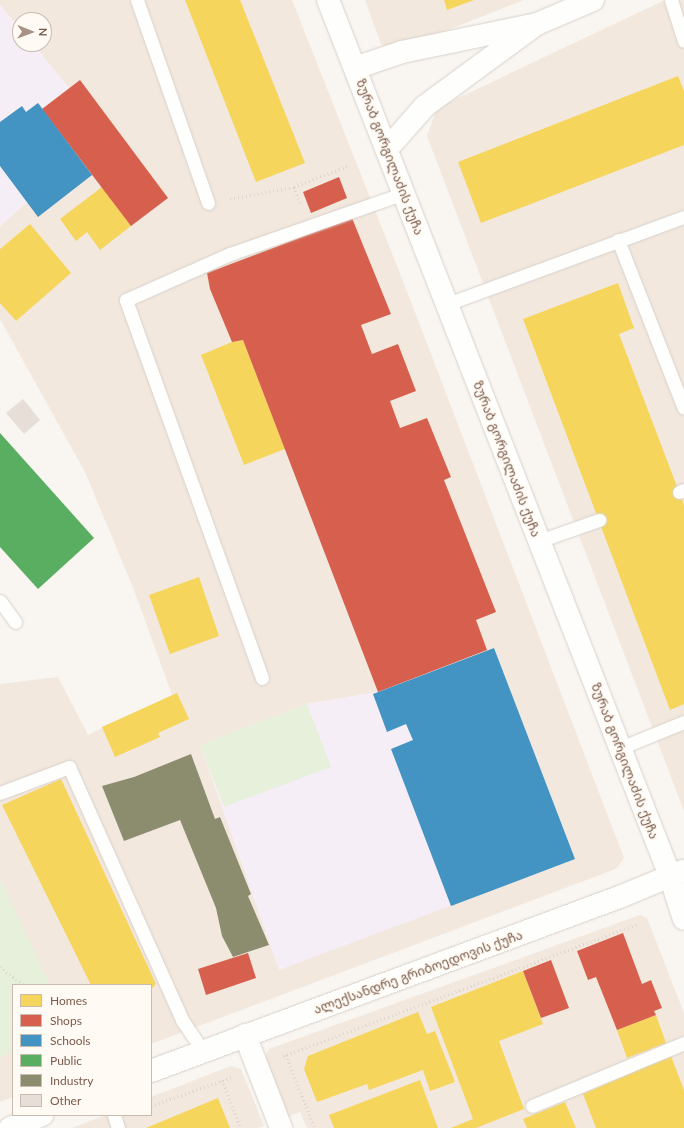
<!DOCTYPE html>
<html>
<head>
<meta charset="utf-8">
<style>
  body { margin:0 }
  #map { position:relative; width:684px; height:1128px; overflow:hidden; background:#f9f5f0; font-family:Lato,"Noto Sans Georgian",sans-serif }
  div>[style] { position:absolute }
  .residential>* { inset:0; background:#f2e8de }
  .education>* { inset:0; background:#f6eef6 }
  .green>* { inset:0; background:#e7f0db }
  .homes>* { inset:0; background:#f6d55c }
  .shops>* { inset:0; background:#d6604d }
  .schools>* { inset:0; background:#4393c3 }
  .public>* { inset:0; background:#5aae61 }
  .industry>* { inset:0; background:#8c8c6e }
  .building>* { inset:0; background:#e6ded7 }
  .path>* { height:2.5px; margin-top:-1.25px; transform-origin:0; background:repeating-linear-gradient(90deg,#dcd5d0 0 1px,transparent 0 4px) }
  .roads { filter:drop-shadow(0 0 1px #d7d1cb) drop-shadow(0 0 1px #d7d1cb) }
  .service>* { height:13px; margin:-6.5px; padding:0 6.5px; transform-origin:6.5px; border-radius:6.5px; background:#fefefd }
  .minor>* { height:22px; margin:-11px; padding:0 11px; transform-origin:11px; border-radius:11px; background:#fefefd }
  .tertiary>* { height:22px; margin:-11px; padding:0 11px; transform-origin:11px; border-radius:11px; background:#fefefd }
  span { translate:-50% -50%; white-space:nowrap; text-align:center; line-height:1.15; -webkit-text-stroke:4px #fffaf3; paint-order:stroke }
  .street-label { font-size:13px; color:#7a5c4d }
  .legend { position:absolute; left:12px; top:984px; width:140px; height:132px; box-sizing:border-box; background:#fffaf3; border:1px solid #cabbb1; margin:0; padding:5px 7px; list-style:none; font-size:12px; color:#7a5c4d }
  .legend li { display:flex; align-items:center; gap:8px; height:20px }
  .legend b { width:20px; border:1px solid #cabbb1 }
  .north { position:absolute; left:12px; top:12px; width:40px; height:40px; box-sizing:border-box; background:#fffaf3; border:1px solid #cabbb1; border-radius:50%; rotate:91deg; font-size:11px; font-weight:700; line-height:16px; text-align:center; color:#7a5c4d }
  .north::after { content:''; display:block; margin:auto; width:14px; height:18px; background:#a69286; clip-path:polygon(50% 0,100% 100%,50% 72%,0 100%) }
</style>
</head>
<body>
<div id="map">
  <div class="residential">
    <div style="clip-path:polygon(evenodd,0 0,292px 0,408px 294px,624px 858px,617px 868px,613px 870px,151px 1044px,151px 985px,13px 985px,13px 1097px,0 1102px,0 684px,58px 677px,88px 735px,172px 695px,134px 590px,85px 472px,0 319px,0 226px,27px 202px,0 166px,0 122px,22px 106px,38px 103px,43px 108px,69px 88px,33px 44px,44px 44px,44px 20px,20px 20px,20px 29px,0 5px,0 0,494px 648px,511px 693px,307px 704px,378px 692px,494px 648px)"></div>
    <div style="clip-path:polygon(365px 0,524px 0,394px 51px,381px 44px)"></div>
    <div style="clip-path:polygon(665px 0,684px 0,684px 811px,427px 136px,437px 108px)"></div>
    <div style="clip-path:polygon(640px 915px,647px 918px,684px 1013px,684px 1128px,307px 1128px,300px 1112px,287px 1117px,264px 1059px,269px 1049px)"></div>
    <div style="clip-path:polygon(231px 1066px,241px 1069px,264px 1126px,257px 1128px,72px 1128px,106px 1115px,151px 1115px,151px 1097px)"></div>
  </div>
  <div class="education">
    <div style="clip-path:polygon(0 5px,20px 29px,20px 44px,33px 44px,69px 88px,42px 109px,38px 103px,26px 112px,21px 106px,0 122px)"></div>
    <div style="clip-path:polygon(0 166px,27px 202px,0 226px)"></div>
    <div style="clip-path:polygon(494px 648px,575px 859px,279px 970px,200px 745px,307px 704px,378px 692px)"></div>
  </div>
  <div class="green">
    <div style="clip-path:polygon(307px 704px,331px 767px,224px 807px,200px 745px)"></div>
    <div style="clip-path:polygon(0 878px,50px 985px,13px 985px,13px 1051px,0 1058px)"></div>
  </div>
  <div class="homes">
    <div style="clip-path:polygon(185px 0,240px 0,305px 163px,256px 182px)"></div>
    <div style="clip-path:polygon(444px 0,474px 0,447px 10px)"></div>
    <div style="clip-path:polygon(678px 76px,684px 91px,684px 145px,481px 223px,458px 162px)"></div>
    <div style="clip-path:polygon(102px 187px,131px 226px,100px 250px,87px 232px,76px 241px,60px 219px)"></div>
    <div style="clip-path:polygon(30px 224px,71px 273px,16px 321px,0 303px,0 249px)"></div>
    <div style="clip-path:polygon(618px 283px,634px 328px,619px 334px,684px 505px,684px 704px,670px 710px,523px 319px)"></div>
    <div style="clip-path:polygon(243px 340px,285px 449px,244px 465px,201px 355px,232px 342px)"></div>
    <div style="clip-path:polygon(199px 577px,219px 636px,170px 654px,149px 595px)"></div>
    <div style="clip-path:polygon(177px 693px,189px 719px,158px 733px,160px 737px,115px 757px,102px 727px)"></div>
    <div style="clip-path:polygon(61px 779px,156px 984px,151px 989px,151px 985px,146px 984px,91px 985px,2px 805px)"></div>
    <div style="clip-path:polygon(523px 971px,543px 1024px,499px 1041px,524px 1109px,476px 1128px,451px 1128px,473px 1119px,431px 1007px)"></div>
    <div style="clip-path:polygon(418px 1012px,427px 1034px,435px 1031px,455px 1082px,430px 1091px,423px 1070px,369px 1090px,367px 1084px,317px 1102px,304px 1069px,308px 1056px)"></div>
    <div style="clip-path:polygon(656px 1015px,666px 1043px,627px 1058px,617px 1030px)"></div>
    <div style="clip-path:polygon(671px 1056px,684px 1090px,684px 1128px,596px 1128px,583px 1094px)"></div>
    <div style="clip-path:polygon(420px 1080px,438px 1128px,334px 1128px,329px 1115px)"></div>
    <div style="clip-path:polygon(218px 1098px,230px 1128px,146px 1128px)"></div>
    <div style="clip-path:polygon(565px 1102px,576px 1128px,527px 1128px,523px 1119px)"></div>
  </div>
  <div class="shops">
    <div style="clip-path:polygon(80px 80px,168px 198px,131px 226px,42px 109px)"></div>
    <div style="clip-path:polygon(339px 177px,347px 198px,311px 213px,303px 192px)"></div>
    <div style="clip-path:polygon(352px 218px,391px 314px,361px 325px,372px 354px,398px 344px,416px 391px,390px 401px,400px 428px,427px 418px,451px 477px,444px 480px,496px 612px,476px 620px,487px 650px,378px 692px,243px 340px,232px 342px,210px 289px,207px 273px)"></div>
    <div style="clip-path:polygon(623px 933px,642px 984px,651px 980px,662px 1008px,654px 1011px,656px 1015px,617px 1030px,596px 977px,588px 980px,577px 951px)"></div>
    <div style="clip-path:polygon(248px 953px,256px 978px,206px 995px,198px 969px)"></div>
    <div style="clip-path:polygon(551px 960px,569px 1008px,541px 1018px,523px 971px)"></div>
  </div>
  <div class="schools">
    <div style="clip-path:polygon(38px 103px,92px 175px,38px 217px,0 166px,0 122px,22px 106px,26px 112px)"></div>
    <div style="clip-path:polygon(494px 648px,575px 859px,451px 906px,391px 749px,413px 740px,406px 724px,387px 732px,373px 694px)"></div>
  </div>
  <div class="public">
    <div style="clip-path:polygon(0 433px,94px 538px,38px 589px,0 547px)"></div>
  </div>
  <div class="industry">
    <div style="clip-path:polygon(191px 754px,215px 819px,220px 817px,251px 894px,248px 896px,269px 945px,233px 957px,222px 936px,216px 908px,180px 820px,124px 841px,102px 786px,134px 777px)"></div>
  </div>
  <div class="building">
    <div style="clip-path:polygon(23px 399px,40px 420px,24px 434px,6px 413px)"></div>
  </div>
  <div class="path">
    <div style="left:294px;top:187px;width:19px;rotate:69deg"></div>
    <div style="left:230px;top:199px;width:65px;rotate:-10.6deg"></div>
    <div style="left:294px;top:187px;width:57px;rotate:-21.6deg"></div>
    <div style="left:0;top:967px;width:30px;rotate:37deg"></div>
    <div style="left:286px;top:1055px;width:79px;rotate:68.3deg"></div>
    <div style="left:283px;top:1056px;width:379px;rotate:-20.4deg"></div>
    <div style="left:222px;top:1080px;width:52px;rotate:68.4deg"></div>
    <div style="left:151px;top:1106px;width:86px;rotate:-19.7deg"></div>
  </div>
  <div class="roads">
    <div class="service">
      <div style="left:137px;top:0;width:215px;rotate:70.7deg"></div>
      <div style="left:671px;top:0;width:43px;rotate:72.4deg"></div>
      <div style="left:618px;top:240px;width:180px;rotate:68.6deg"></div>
      <div style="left:447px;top:304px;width:252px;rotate:-20.2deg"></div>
      <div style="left:679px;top:492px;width:5px;rotate:-22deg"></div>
      <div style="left:539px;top:541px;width:64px;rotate:-19.3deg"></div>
      <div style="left:0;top:601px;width:26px;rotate:54deg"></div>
      <div style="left:262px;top:678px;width:402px;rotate:-109.8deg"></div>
      <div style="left:126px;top:300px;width:114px;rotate:-23.9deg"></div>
      <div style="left:230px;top:254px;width:184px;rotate:-19.3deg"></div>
      <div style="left:620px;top:748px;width:69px;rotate:-22.1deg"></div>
      <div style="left:0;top:793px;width:74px;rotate:-20.6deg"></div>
      <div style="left:69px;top:767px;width:277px;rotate:65.9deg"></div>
      <div style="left:182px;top:1020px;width:37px;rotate:56deg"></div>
      <div style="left:532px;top:1106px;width:165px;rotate:-22.5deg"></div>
      <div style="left:114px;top:1115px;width:14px;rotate:73deg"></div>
    </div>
    <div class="minor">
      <div style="left:355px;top:68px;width:50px;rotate:-18.8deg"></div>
      <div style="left:402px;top:52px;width:138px;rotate:-11.7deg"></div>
      <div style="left:537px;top:24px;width:61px;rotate:-23.2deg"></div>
      <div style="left:387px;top:149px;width:57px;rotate:-48.5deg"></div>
      <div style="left:425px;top:106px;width:132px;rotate:-36.3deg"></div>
      <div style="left:245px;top:1035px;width:100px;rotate:68.8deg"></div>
    </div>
    <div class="tertiary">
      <div style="left:328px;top:0;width:940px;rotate:68.67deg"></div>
      <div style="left:670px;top:876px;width:45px;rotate:72deg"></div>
      <div style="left:151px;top:1071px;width:502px;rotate:-20.38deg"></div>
      <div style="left:622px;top:896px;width:66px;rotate:-22.3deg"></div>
      <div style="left:10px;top:1128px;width:35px;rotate:-22deg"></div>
    </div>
  </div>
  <div class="street-label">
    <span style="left:390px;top:157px;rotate:69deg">ზურაბ გორგილაძის ქუჩა</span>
    <span style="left:507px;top:459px;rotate:69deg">ზურაბ გორგილაძის ქუჩა</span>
    <span style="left:625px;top:761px;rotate:69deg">ზურაბ გორგილაძის ქუჩა</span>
    <span style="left:418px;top:972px;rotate:-20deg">ალექსანდრე გრიბოედოვის ქუჩა</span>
  </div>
  <ul class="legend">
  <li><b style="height:11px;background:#f6d55c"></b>Homes</li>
  <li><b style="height:11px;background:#d6604d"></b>Shops</li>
  <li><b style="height:11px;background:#4393c3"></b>Schools</li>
  <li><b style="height:11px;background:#5aae61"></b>Public</li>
  <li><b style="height:11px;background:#8c8c6e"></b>Industry</li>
  <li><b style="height:11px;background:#e6ded7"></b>Other</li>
  </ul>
  <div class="north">N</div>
</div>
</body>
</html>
